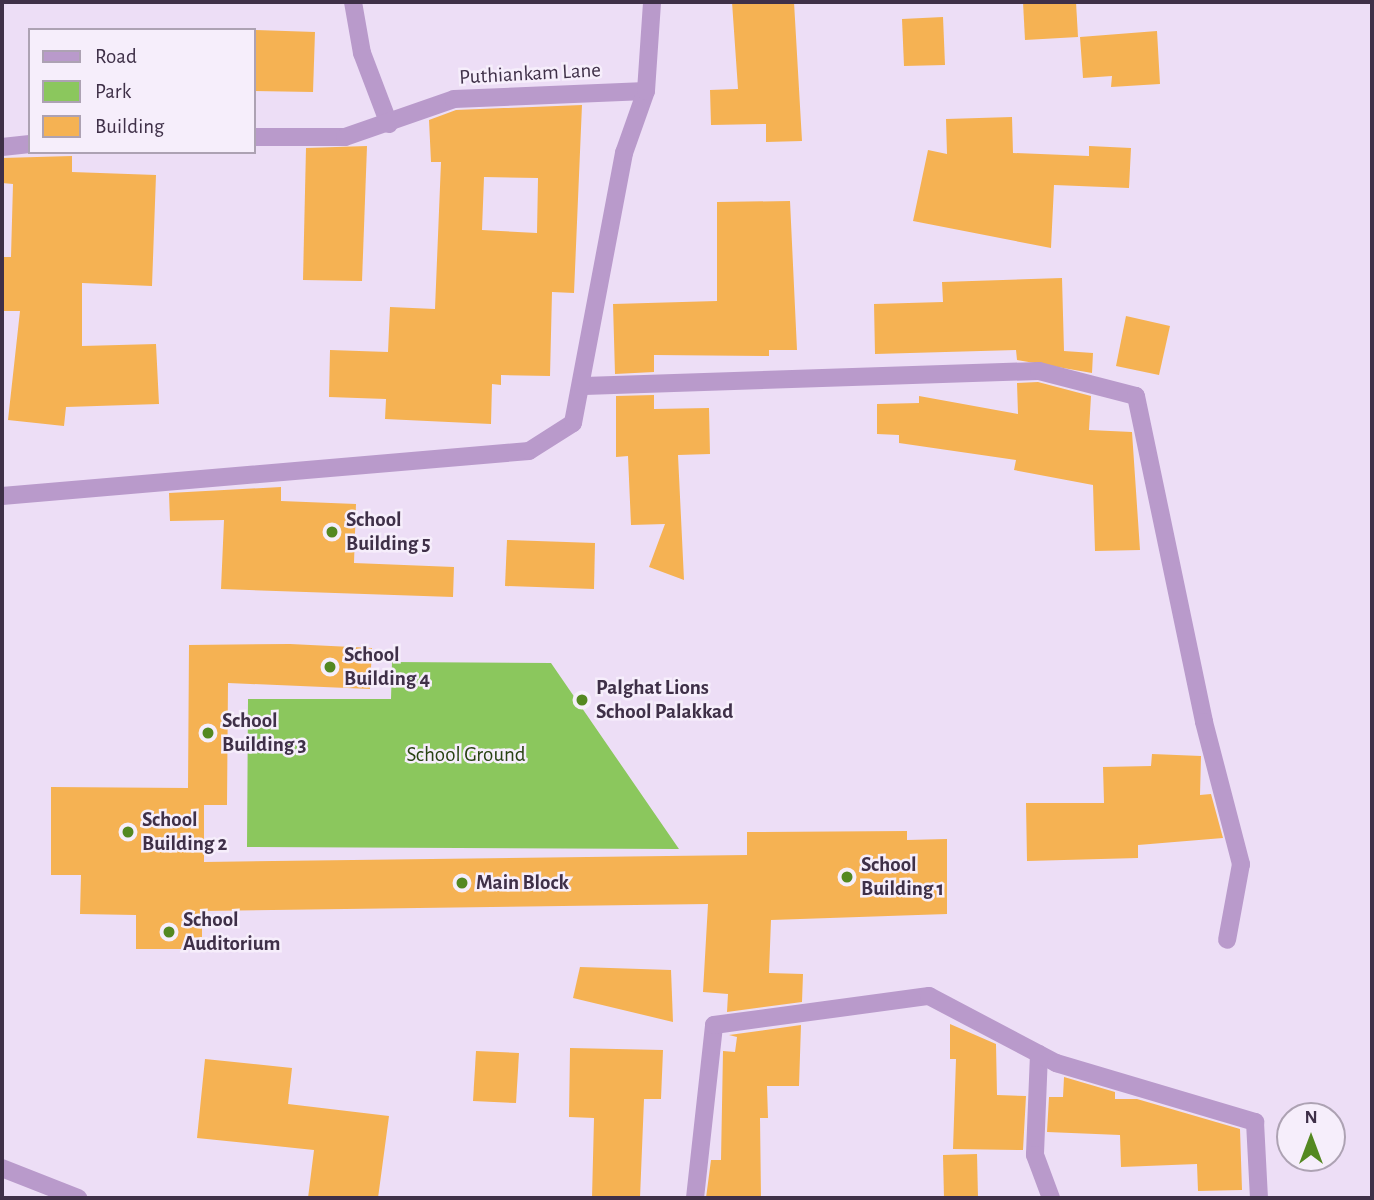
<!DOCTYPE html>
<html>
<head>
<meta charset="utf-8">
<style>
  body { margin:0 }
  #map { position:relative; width:1374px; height:1200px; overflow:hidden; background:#eddef6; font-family:"Alegreya Sans",sans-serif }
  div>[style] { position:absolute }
  .green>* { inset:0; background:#8bc75d }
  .building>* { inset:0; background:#f5b253 }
  .minor>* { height:18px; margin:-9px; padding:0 9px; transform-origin:9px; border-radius:9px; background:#b99acb }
  .dots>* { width:19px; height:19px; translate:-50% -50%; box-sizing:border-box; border:4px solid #f6eefb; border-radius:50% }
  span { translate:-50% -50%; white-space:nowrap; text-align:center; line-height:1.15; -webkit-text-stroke:5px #f6eefb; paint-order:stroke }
  .street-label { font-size:21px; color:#3f3048 }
  .poi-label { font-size:21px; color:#3f3048; font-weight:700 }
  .left { translate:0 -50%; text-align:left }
  .park-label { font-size:21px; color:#284212 }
  .frame { position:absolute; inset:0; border:4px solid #3f3048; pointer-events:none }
  .legend { position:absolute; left:28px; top:28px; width:228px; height:126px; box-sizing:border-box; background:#f6eefb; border:2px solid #ada2b3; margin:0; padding:9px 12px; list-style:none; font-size:21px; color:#3f3048 }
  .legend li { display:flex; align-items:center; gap:14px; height:35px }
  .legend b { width:35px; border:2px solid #ada2b3 }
  .north { position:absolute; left:1276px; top:1102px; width:70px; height:70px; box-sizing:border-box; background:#f6eefb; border:2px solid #ada2b3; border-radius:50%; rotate:0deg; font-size:19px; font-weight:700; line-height:28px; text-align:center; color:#3f3048 }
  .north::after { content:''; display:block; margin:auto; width:24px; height:32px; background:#548821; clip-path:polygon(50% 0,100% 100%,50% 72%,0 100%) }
</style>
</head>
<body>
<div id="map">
  <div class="green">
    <div style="clip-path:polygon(392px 662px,551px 663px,679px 849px,247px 847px,248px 699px,391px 699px)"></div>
  </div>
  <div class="building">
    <div style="clip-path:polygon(732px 2px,794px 2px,802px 141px,766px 142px,766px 124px,711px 125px,710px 90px,738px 89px)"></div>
    <div style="clip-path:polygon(1023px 2px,1076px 2px,1078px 37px,1025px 40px)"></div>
    <div style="clip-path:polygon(943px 17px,945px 65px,904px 66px,902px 19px)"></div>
    <div style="clip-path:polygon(256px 30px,315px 32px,313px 92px,254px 91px)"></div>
    <div style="clip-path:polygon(1157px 31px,1160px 84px,1111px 87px,1112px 76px,1083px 78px,1080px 37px)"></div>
    <div style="clip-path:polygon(evenodd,582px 105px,574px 293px,552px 292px,550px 376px,501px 375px,501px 385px,492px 384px,491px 424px,385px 419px,386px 399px,329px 397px,330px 350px,388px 352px,390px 307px,435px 309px,441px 162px,431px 162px,429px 120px,456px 110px,582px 105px,484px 177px,538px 178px,537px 233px,482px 230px,484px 177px)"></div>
    <div style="clip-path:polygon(1012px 117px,1013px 153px,1089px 156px,1089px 146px,1131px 148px,1129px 188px,1054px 185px,1051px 248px,913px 221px,928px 150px,947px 154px,946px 119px)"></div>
    <div style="clip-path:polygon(367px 146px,362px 281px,303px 280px,306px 148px)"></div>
    <div style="clip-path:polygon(72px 156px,72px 172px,156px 175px,152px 286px,82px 283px,82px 346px,156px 344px,159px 404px,66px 407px,64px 426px,8px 420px,20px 311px,2px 311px,2px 257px,11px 257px,13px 184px,2px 183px,2px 158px)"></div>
    <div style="clip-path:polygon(790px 201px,797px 350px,769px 350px,769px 356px,654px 355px,654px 372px,615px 374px,613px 304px,717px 301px,717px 202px)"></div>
    <div style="clip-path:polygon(1062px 278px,1064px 351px,1093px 353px,1092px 373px,1017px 360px,1016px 350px,875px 354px,874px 304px,943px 302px,942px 282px)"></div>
    <div style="clip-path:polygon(1126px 316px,1170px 326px,1159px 375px,1116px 366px)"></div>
    <div style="clip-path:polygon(1038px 382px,1091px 396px,1089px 430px,1132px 432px,1140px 550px,1095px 551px,1093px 485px,1014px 470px,1016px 460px,899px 443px,899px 435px,877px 434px,877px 404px,919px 403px,919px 396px,1018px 414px,1017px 383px)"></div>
    <div style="clip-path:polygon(654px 395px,654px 409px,709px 408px,710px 454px,678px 455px,684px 580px,649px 567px,665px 524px,631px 525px,628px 456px,616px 457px,616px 396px)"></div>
    <div style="clip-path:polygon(281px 487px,281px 501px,356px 504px,354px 563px,454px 567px,453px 597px,221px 589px,224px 520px,170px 521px,169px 493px)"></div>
    <div style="clip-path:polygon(507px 540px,595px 543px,594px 589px,505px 586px)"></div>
    <div style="clip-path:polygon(290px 644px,372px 648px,370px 689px,228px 683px,227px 805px,204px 805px,204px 862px,747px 855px,747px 832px,907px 831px,907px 840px,947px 839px,947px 914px,771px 920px,769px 973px,803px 974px,802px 1002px,727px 1012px,728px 994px,703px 992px,708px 904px,202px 911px,202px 949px,136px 949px,136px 915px,80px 914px,81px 875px,51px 875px,51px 787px,188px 788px,189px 645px)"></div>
    <div style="clip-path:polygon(1152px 754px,1201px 756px,1200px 795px,1211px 794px,1223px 838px,1138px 845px,1138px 858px,1027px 861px,1026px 803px,1104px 803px,1103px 767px,1151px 766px)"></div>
    <div style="clip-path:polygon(580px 967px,671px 970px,673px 1022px,573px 998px)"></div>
    <div style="clip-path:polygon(950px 1024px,996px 1044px,997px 1095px,1026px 1096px,1023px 1150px,953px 1149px,956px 1059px,950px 1059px)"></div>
    <div style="clip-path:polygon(801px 1025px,799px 1086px,767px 1086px,768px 1118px,760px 1118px,761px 1198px,706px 1198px,711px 1160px,721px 1160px,723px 1051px,735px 1052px,737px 1037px,729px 1035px)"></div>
    <div style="clip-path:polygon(570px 1048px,663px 1050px,661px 1099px,644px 1099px,640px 1198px,592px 1198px,594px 1118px,569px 1117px)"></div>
    <div style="clip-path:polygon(476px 1051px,519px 1053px,516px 1103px,473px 1101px)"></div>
    <div style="clip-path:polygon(205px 1059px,292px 1068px,288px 1104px,389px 1116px,378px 1198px,308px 1198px,314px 1150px,197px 1138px)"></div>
    <div style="clip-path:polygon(1064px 1077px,1115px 1092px,1115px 1099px,1137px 1099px,1240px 1129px,1242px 1190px,1198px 1191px,1197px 1164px,1121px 1167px,1120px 1135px,1047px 1132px,1049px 1097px,1063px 1097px)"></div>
    <div style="clip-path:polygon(977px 1154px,978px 1198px,944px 1198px,943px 1155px)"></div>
  </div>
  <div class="minor">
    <div style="left:353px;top:2px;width:52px;rotate:80deg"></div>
    <div style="left:362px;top:53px;width:76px;rotate:69.2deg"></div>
    <div style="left:254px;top:137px;width:91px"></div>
    <div style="left:345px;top:137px;width:115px;rotate:-19.2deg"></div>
    <div style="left:454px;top:99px;width:192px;rotate:-2.4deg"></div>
    <div style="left:2px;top:147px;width:28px;rotate:-6deg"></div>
    <div style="left:584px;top:386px;width:455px;rotate:-1.9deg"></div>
    <div style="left:1039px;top:371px;width:100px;rotate:14.5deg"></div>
    <div style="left:1136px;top:396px;width:333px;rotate:78.2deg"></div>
    <div style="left:1204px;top:722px;width:147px;rotate:75.4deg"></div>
    <div style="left:1241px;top:864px;width:77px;rotate:100.4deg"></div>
    <div style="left:2px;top:496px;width:529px;rotate:-4.88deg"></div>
    <div style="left:529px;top:451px;width:52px;rotate:-32.5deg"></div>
    <div style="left:573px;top:423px;width:275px;rotate:-79.3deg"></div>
    <div style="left:624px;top:153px;width:66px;rotate:-70.5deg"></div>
    <div style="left:646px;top:91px;width:89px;rotate:-86.1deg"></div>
    <div style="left:1039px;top:1054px;width:101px;rotate:92.3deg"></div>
    <div style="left:1035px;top:1155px;width:46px;rotate:69.6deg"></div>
    <div style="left:2px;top:1168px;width:82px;rotate:21.5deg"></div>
    <div style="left:695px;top:1198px;width:174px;rotate:-83.7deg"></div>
    <div style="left:714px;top:1025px;width:217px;rotate:-7.7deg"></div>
    <div style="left:929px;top:996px;width:144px;rotate:27.8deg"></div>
    <div style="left:1056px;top:1063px;width:208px;rotate:16.5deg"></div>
    <div style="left:1255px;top:1122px;width:76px;rotate:87deg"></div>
  </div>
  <div class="dots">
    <div style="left:332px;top:532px;background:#548821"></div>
    <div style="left:330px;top:667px;background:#548821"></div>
    <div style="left:582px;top:700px;background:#548821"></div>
    <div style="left:208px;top:733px;background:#548821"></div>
    <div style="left:128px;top:832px;background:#548821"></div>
    <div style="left:847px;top:877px;background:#548821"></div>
    <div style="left:462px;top:883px;background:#548821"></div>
    <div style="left:169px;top:932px;background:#548821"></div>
  </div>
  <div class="street-label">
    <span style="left:530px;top:74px;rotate:-3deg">Puthiankam Lane</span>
  </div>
  <div class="poi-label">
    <span class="left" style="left:346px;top:532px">School<br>Building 5</span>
    <span class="left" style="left:344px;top:667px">School<br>Building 4</span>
    <span class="left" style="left:596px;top:700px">Palghat Lions<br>School Palakkad</span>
    <span class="left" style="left:222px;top:733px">School<br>Building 3</span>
    <span class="left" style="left:142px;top:832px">School<br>Building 2</span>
    <span class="left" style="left:861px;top:877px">School<br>Building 1</span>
    <span class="left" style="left:476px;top:883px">Main Block</span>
    <span class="left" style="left:183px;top:932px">School<br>Auditorium</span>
  </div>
  <div class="park-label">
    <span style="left:466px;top:755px">School Ground</span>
  </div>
  <div class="frame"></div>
  <ul class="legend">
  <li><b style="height:9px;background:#b99acb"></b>Road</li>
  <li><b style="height:19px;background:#8bc75d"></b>Park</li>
  <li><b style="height:19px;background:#f5b253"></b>Building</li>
  </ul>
  <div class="north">N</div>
</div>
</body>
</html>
